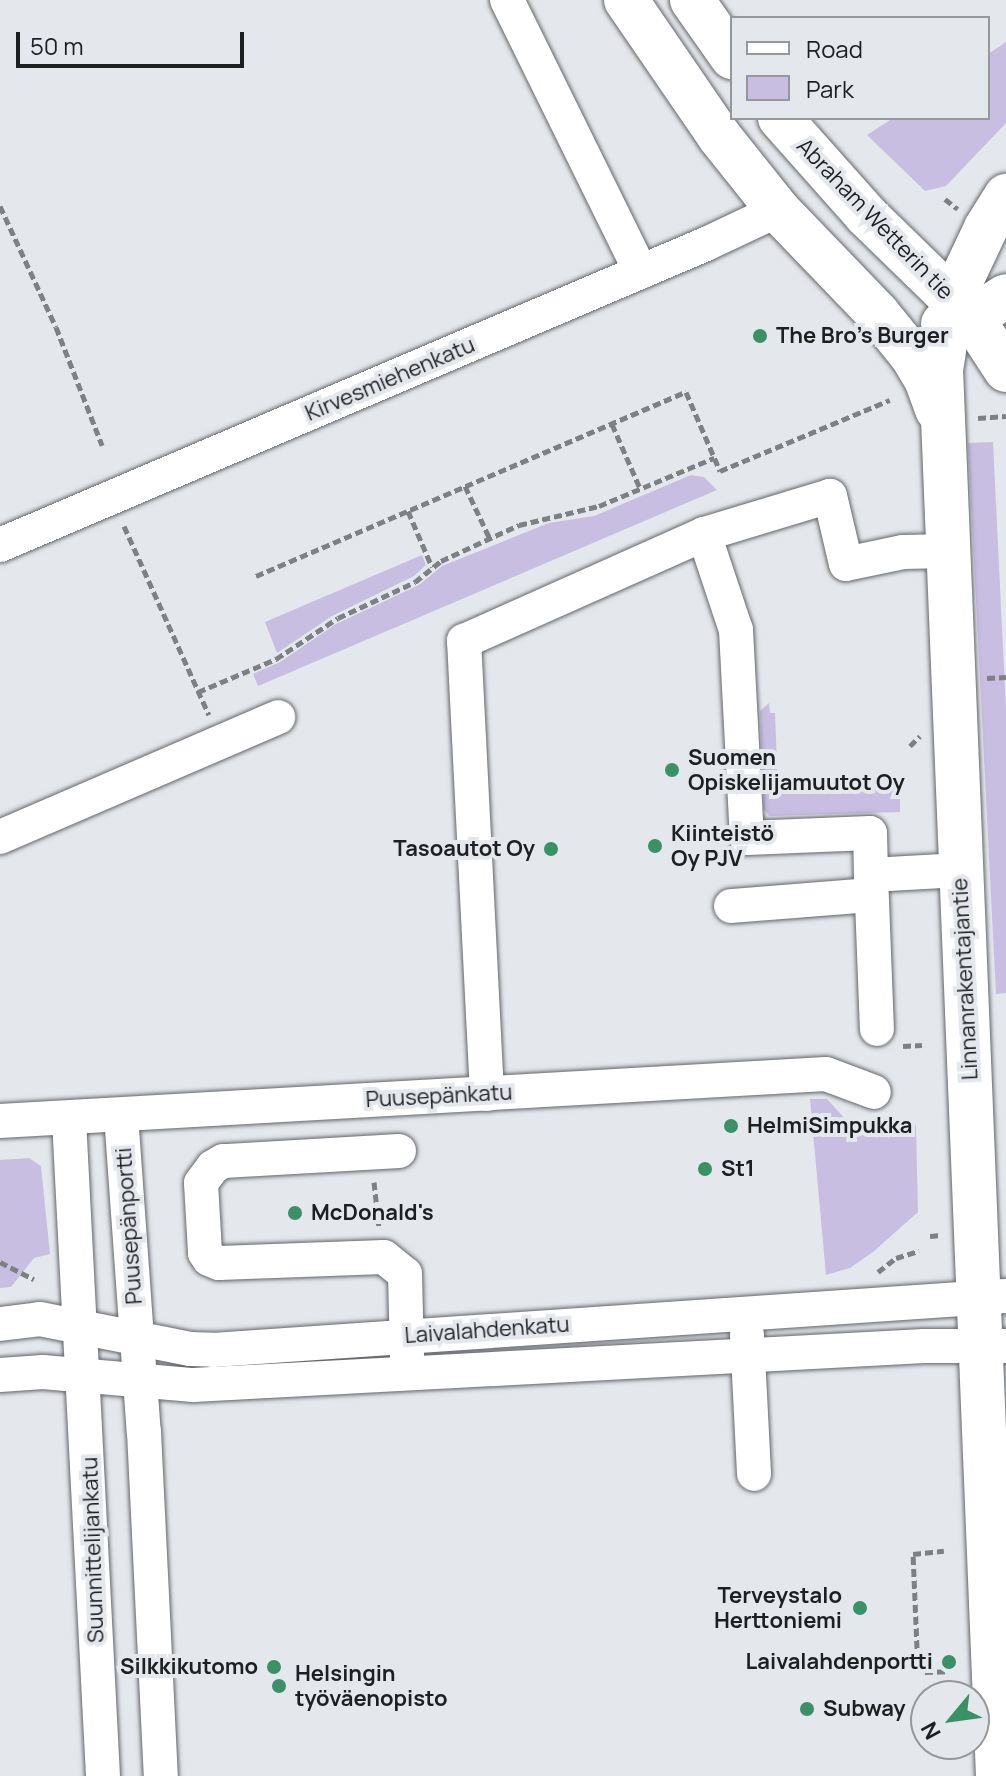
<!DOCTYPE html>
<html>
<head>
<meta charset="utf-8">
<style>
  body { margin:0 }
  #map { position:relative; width:1006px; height:1776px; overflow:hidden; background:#e4e8ed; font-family:Manrope,sans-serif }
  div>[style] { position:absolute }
  .green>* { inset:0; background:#c7bee2 }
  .path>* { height:5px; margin-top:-2.5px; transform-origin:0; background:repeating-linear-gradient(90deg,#7e8184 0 8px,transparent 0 12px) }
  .roads { filter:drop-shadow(0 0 2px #63666a) drop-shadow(0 0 2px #63666a) }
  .minor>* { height:34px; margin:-17px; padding:0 17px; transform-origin:17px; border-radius:17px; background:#fff }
  .major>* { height:44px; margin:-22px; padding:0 22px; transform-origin:22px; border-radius:22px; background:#fff }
  .dots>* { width:22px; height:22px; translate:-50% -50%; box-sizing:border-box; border:4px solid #e4e8ed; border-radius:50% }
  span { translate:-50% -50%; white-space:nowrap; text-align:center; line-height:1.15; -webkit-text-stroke:8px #e4e8ed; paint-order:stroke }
  .street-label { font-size:22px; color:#1e1f21 }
  .poi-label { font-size:22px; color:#1e1f21; font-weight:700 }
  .left { translate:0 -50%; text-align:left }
  .right { translate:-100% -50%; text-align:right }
  .legend { position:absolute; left:730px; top:16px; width:260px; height:104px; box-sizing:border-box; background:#e4e8ed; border:2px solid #95989b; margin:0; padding:10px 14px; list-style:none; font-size:24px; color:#1e1f21 }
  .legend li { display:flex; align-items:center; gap:16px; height:40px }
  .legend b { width:40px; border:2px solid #95989b }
  .north { position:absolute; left:910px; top:1680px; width:80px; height:80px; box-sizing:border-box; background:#e4e8ed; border:2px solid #95989b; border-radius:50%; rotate:241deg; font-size:22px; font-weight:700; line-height:32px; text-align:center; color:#1e1f21 }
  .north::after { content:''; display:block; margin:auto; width:28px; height:36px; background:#3a9165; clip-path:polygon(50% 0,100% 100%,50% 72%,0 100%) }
  .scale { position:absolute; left:16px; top:32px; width:228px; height:36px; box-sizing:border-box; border:4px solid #1e1f21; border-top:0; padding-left:10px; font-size:24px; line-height:28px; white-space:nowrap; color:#1e1f21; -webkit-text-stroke:6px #e4e8ed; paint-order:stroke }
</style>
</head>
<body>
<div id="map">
  <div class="green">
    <div style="clip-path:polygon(1006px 42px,1006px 123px,946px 186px,925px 191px,867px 135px,893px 118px,988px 118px,988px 54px)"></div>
    <div style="clip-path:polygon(993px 442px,1006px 710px,1006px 993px,996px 994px,968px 443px)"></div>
    <div style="clip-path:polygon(691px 475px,704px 477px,717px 490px,258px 686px,253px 674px,280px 662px,336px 624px,419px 585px,442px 566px,549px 523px,594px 516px)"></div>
    <div style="clip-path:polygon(422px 555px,426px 565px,414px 576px,332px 616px,277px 653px,265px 622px)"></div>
    <div style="clip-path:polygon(769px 703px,770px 713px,775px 713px,778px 789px,900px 785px,900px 812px,769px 816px,764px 809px,760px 711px)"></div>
    <div style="clip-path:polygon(810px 1099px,827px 1099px,849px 1123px,863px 1130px,916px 1125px,918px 1212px,873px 1252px,850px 1268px,826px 1275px)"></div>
    <div style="clip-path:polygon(29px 1158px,41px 1166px,50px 1254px,34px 1258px,11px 1287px,0 1288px,0 1160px)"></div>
  </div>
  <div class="path">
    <div style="left:945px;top:199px;width:16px;rotate:38deg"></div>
    <div style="left:0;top:206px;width:133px;rotate:65.2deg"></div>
    <div style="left:56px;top:327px;width:127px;rotate:68.7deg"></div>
    <div style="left:978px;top:418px;width:28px;rotate:-4deg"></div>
    <div style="left:612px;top:424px;width:70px;rotate:66.4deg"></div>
    <div style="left:465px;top:486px;width:59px;rotate:64.7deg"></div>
    <div style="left:408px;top:511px;width:61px;rotate:66.8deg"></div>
    <div style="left:124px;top:526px;width:207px;rotate:65.8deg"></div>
    <div style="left:256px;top:576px;width:468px;rotate:-23.2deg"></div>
    <div style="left:686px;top:392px;width:86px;rotate:66.7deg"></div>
    <div style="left:720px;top:471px;width:184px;rotate:-22.7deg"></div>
    <div style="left:987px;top:678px;width:19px;rotate:-3deg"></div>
    <div style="left:198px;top:692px;width:85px;rotate:-22.9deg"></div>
    <div style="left:276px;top:659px;width:74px;rotate:-33.5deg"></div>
    <div style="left:338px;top:618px;width:85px;rotate:-25.1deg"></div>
    <div style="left:415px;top:582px;width:33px;rotate:-39deg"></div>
    <div style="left:441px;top:561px;width:86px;rotate:-24.8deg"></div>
    <div style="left:519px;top:525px;width:82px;rotate:-13.4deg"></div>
    <div style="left:599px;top:506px;width:125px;rotate:-22.7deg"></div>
    <div style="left:910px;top:746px;width:14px;rotate:-45deg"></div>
    <div style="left:903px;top:1046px;width:19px;rotate:-3deg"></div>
    <div style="left:374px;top:1182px;width:46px;rotate:83.8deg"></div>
    <div style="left:379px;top:1209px;width:40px;rotate:-2.9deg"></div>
    <div style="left:930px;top:1236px;width:11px;rotate:-5deg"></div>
    <div style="left:0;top:1262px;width:38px;rotate:27deg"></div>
    <div style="left:878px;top:1272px;width:23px;rotate:-38deg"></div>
    <div style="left:896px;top:1258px;width:24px;rotate:-17deg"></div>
    <div style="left:918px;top:1672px;width:118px;rotate:-92.4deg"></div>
    <div style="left:913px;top:1554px;width:31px;rotate:-6deg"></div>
    <div style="left:925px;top:1672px;width:24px;rotate:-2deg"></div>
  </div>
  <div class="roads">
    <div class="minor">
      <div style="left:507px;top:0;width:303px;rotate:63.8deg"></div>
      <div style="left:0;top:545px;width:767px;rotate:-23.09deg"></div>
      <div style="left:706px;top:244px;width:80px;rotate:-25.3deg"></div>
      <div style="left:948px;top:551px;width:45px;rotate:178.7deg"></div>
      <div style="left:903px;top:552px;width:58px;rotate:168.1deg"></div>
      <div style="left:846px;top:564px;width:70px;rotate:-103.2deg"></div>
      <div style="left:830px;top:496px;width:132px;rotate:163.2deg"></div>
      <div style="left:704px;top:534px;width:101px;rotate:71.6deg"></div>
      <div style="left:736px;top:630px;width:208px;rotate:87deg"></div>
      <div style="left:747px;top:838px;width:123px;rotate:-2.3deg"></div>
      <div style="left:870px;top:833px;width:42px;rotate:88.6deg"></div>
      <div style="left:871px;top:875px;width:89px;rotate:-3.2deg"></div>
      <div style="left:0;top:837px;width:303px;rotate:-23.3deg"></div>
      <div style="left:871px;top:875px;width:154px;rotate:87.8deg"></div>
      <div style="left:731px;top:906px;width:139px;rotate:-4.5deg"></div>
      <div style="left:487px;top:1094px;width:454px;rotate:-92.9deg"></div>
      <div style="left:464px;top:641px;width:263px;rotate:-24deg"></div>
      <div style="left:121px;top:1115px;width:318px;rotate:85.9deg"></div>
      <div style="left:144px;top:1432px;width:344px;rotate:87.2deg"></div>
      <div style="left:69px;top:1119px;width:658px;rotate:87.04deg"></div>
      <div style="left:0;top:1121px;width:827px;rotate:-3.26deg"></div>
      <div style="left:826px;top:1074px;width:51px;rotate:20.6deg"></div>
      <div style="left:399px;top:1151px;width:176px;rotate:176.7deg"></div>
      <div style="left:223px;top:1161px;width:12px;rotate:149deg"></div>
      <div style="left:213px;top:1167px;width:20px;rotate:127deg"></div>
      <div style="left:201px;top:1183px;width:70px;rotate:86.7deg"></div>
      <div style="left:205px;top:1253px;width:7px;rotate:56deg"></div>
      <div style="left:209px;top:1259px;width:11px;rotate:22deg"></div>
      <div style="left:219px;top:1263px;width:165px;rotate:-2.1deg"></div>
      <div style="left:384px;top:1257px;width:27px;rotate:39deg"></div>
      <div style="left:405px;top:1274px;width:83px;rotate:88.6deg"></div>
      <div style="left:0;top:1324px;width:40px;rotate:-7.1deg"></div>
      <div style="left:40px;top:1319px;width:153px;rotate:11.3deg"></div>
      <div style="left:190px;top:1349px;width:23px;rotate:2deg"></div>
      <div style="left:213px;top:1350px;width:795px;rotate:-3.9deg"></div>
      <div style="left:747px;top:1335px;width:139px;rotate:87.1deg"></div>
      <div style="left:0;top:1375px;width:43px;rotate:-4deg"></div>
      <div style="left:43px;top:1372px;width:151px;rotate:5deg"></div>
      <div style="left:193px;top:1385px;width:732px;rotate:-3.05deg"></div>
      <div style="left:924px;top:1346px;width:82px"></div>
    </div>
    <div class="major">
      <div style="left:626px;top:0;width:165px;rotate:55.6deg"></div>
      <div style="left:719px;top:136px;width:95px;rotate:51.4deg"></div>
      <div style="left:778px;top:210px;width:144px;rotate:46.1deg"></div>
      <div style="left:878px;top:314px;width:54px;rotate:51deg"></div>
      <div style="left:912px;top:356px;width:27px;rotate:59deg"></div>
      <div style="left:926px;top:379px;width:33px;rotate:70deg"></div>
      <div style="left:692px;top:0;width:70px;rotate:54.9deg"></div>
      <div style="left:780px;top:118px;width:130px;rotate:48.4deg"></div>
      <div style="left:866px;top:215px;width:148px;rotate:44.2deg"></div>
      <div style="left:972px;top:318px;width:62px;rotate:56.8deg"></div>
      <div style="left:943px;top:324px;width:30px;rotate:-12deg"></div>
      <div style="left:972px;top:318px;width:40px;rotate:-32.9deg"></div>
      <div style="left:998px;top:1776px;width:1407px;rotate:-92.32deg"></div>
      <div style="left:941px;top:370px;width:71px;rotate:-81.1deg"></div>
      <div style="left:952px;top:300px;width:80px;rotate:-64.7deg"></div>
      <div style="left:986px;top:228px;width:38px;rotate:-58deg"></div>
    </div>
  </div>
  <div class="dots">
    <div style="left:760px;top:336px;background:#3a9165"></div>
    <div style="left:672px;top:770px;background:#3a9165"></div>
    <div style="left:655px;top:846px;background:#3a9165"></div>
    <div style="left:551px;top:849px;background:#3a9165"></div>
    <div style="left:731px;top:1126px;background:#3a9165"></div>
    <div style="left:705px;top:1169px;background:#3a9165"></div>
    <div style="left:295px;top:1213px;background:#3a9165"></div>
    <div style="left:860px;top:1608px;background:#3a9165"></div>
    <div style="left:949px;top:1662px;background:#3a9165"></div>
    <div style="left:274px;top:1667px;background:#3a9165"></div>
    <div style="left:279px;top:1686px;background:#3a9165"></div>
    <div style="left:807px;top:1709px;background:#3a9165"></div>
  </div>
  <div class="street-label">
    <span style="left:875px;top:219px;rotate:46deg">Abraham Wetterin tie</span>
    <span style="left:390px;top:379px;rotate:-23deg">Kirvesmiehenkatu</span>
    <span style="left:965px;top:979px;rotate:-93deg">Linnanrakentajantie</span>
    <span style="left:439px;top:1096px;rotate:-3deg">Puusepänkatu</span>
    <span style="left:129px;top:1226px;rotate:-94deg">Puusepänportti</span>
    <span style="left:487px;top:1330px;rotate:-4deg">Laivalahdenkatu</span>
    <span style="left:93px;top:1550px;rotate:-92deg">Suunnittelijankatu</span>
  </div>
  <div class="poi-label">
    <span class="left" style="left:776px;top:336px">The Bro's Burger</span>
    <span class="left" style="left:688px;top:770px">Suomen<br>Opiskelijamuutot Oy</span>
    <span class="left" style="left:671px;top:846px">Kiinteistö<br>Oy PJV</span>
    <span class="right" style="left:535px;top:849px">Tasoautot Oy</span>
    <span class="left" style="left:747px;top:1126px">HelmiSimpukka</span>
    <span class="left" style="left:721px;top:1169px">St1</span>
    <span class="left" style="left:311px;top:1213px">McDonald's</span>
    <span class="right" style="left:842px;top:1608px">Terveystalo<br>Herttoniemi</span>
    <span class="right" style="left:933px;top:1662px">Laivalahdenportti</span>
    <span class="right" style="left:258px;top:1667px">Silkkikutomo</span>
    <span class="left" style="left:295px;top:1686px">Helsingin<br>työväenopisto</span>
    <span class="left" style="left:823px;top:1709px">Subway</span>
  </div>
  <ul class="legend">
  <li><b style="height:10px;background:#fff"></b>Road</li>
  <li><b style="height:22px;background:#c7bee2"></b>Park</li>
  </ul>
  <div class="north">N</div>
  <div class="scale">50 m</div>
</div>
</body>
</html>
